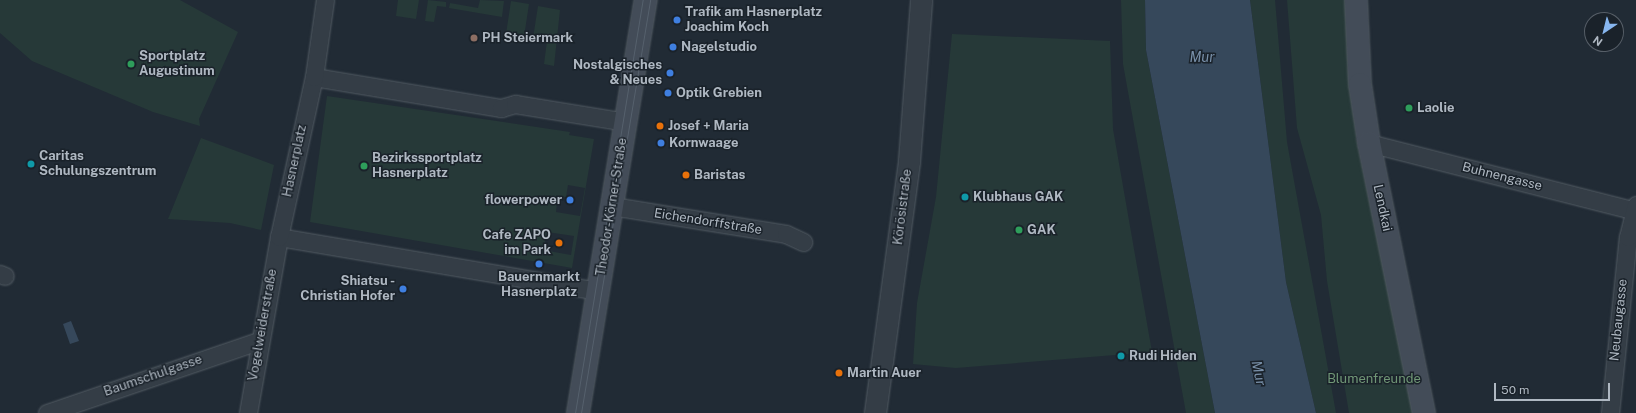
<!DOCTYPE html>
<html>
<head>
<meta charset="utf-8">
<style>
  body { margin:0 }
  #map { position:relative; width:1636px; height:413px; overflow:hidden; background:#212b35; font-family:"Public Sans",sans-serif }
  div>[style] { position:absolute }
  .green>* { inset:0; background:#263938 }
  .water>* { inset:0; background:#36485b }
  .roads { filter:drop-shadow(0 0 1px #525b63) drop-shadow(0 0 1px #525b63) }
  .minor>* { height:17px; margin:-8.5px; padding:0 8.5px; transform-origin:8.5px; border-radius:8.5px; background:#343d46 }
  .tertiary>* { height:21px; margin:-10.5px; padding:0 10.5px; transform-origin:10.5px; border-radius:10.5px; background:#343d46 }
  .secondary>* { height:22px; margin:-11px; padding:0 11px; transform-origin:11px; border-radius:11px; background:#434c58 }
  .tram>* { height:1px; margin:-0.5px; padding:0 0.5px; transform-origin:0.5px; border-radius:0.5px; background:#56616d }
  .dots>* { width:11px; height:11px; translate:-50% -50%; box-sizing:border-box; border:2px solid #1a222a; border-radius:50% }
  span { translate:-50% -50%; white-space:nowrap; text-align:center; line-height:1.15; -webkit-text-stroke:3px #1a222a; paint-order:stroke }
  .poi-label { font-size:13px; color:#afb8c2; font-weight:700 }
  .left { translate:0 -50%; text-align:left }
  .right { translate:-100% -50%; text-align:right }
  .street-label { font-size:13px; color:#afb8c2 }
  .park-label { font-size:13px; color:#709676 }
  .water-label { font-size:14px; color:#7990a9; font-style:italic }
  .north { position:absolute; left:1584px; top:12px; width:40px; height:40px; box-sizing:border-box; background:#1a222a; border:1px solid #565e67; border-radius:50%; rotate:215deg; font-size:11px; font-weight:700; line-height:16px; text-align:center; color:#afb8c2 }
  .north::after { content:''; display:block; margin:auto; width:14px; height:18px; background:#87b6ef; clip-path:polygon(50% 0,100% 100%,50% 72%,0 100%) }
  .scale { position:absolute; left:1494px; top:383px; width:116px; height:18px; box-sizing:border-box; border:2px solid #afb8c2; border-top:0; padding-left:5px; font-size:12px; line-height:14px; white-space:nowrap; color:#afb8c2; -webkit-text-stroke:3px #1a222a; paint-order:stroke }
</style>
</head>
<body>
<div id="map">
  <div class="green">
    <div style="clip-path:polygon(0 0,180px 0,238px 32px,199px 119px,200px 126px,153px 112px,32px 61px,0 33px)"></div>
    <div style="clip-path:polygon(398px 0,419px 0,416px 19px,396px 16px)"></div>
    <div style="clip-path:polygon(428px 0,446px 2px,446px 7px,437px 6px,434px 22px,425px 21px)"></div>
    <div style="clip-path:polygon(480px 0,504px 1px,502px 17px,449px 8px,450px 3px,478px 8px)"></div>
    <div style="clip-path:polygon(1121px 0,1145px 0,1146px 50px,1215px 413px,1186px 413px,1123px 64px)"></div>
    <div style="clip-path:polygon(1250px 0,1275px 0,1287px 142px,1336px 413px,1316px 413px,1286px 282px)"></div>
    <div style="clip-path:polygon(1287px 0,1347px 0,1356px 138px,1414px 413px,1349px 413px,1327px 281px,1321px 215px,1297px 128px)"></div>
    <div style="clip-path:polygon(511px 1px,529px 4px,524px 37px,506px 34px)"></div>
    <div style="clip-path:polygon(538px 6px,560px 10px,554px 66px,544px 64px,547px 41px,533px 38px)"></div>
    <div style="clip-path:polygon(952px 34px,1110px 41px,1113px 129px,1152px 352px,956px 368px,913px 364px,917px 303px,936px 197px)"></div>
    <div style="clip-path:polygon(evenodd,327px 96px,570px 132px,569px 135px,594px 139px,572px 268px,310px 222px,327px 96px,568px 185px,585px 188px,580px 216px,556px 212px,558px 196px,566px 197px,568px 185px,327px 96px,547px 232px,574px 236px,571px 255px,543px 250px,547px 232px)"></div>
    <div style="clip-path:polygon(201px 138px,274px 165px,261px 230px,230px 223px,168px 219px)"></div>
  </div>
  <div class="water">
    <div style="clip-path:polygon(1145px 0,1250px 0,1286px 282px,1316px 413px,1215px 413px,1146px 50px)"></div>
    <div style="clip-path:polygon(71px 321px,79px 341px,70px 344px,63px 324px)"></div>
  </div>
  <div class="roads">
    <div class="minor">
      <div style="left:314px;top:77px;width:190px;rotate:9.4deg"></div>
      <div style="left:501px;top:108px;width:15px;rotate:-16deg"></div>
      <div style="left:515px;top:104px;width:112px;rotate:9.2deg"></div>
      <div style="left:1369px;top:143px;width:275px;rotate:14.3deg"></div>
      <div style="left:612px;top:206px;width:176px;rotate:9.1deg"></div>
      <div style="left:786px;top:234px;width:19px;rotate:25deg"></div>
      <div style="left:279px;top:237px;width:325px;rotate:9.6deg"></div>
      <div style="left:0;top:274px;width:5px;rotate:22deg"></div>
      <div style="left:47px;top:413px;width:224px;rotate:-18.8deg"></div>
      <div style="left:248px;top:413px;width:179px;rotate:-80deg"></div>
      <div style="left:279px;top:237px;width:164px;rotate:-77.7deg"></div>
      <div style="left:314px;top:77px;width:78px;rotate:-81.9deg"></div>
      <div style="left:1610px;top:413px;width:177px;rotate:-84.2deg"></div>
      <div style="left:1628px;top:237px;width:33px;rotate:-76deg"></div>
    </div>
    <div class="tertiary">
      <div style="left:875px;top:413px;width:254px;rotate:-82.3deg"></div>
      <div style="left:909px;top:161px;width:161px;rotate:-85.7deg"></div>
    </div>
    <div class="secondary">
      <div style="left:1356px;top:0;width:84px;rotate:87.3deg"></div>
      <div style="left:1360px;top:84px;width:60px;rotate:81.3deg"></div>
      <div style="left:1369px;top:143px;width:276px;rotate:78.5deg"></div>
      <div style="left:578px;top:413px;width:419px;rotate:-80.7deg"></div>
    </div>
  </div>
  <div class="tram">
    <div style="left:575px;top:413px;width:419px;rotate:-80.7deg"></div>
    <div style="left:581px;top:413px;width:419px;rotate:-80.5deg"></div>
  </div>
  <div class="dots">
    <div style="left:677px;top:20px;background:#3f7fe0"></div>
    <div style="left:474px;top:38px;background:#8d6e63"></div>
    <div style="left:673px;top:47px;background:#3f7fe0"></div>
    <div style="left:131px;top:64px;background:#2e9e5b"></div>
    <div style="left:670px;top:73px;background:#3f7fe0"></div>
    <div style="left:668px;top:93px;background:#3f7fe0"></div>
    <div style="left:1409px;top:108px;background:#2e9e5b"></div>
    <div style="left:660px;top:126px;background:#e8710a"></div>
    <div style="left:661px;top:143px;background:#3f7fe0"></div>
    <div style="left:31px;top:164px;background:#0f9aa8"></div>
    <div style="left:364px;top:166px;background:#2e9e5b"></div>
    <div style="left:686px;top:175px;background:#e8710a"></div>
    <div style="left:965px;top:197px;background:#0f9aa8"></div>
    <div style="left:570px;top:200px;background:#3f7fe0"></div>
    <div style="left:1019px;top:230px;background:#2e9e5b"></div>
    <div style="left:559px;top:243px;background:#e8710a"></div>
    <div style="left:539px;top:264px;background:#3f7fe0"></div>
    <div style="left:403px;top:289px;background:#3f7fe0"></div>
    <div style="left:1121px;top:356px;background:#0f9aa8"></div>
    <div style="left:839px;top:373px;background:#e8710a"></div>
  </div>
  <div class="poi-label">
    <span class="left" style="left:685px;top:20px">Trafik am Hasnerplatz<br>Joachim Koch</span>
    <span class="left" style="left:482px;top:38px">PH Steiermark</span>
    <span class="left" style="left:681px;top:47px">Nagelstudio</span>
    <span class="left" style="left:139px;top:64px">Sportplatz<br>Augustinum</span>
    <span class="right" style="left:662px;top:73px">Nostalgisches<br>&amp; Neues</span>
    <span class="left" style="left:676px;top:93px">Optik Grebien</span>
    <span class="left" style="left:1417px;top:108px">Laolie</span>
    <span class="left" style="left:668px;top:126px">Josef + Maria</span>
    <span class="left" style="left:669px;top:143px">Kornwaage</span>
    <span class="left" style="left:39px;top:164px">Caritas<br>Schulungszentrum</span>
    <span class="left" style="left:372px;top:166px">Bezirkssportplatz<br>Hasnerplatz</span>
    <span class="left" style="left:694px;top:175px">Baristas</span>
    <span class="left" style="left:973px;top:197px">Klubhaus GAK</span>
    <span class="right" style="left:562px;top:200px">flowerpower</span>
    <span class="left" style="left:1027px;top:230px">GAK</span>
    <span class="right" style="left:551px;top:243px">Cafe ZAPO<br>im Park</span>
    <span style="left:539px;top:285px">Bauernmarkt<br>Hasnerplatz</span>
    <span class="right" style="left:395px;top:289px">Shiatsu -<br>Christian Hofer</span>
    <span class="left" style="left:1129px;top:356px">Rudi Hiden</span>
    <span class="left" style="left:847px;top:373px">Martin Auer</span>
  </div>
  <div class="street-label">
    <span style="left:295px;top:161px;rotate:-78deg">Hasnerplatz</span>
    <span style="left:1502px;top:177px;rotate:14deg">Buhnengasse</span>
    <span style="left:612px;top:207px;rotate:-81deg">Theodor-Körner-Straße</span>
    <span style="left:903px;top:207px;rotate:-83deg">Körösistraße</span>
    <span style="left:1382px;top:208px;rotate:78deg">Lendkai</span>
    <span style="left:708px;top:222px;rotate:9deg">Eichendorffstraße</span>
    <span style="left:1619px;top:320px;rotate:-84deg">Neubaugasse</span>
    <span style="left:263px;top:325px;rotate:-80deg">Vogelweiderstraße</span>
    <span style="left:153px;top:376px;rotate:-19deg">Baumschulgasse</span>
  </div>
  <div class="park-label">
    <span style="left:1374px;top:379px">Blumenfreunde</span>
  </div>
  <div class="water-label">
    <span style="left:1202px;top:57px">Mur</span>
    <span style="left:1259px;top:373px;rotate:78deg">Mur</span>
  </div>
  <div class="north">N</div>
  <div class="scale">50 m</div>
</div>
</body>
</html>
